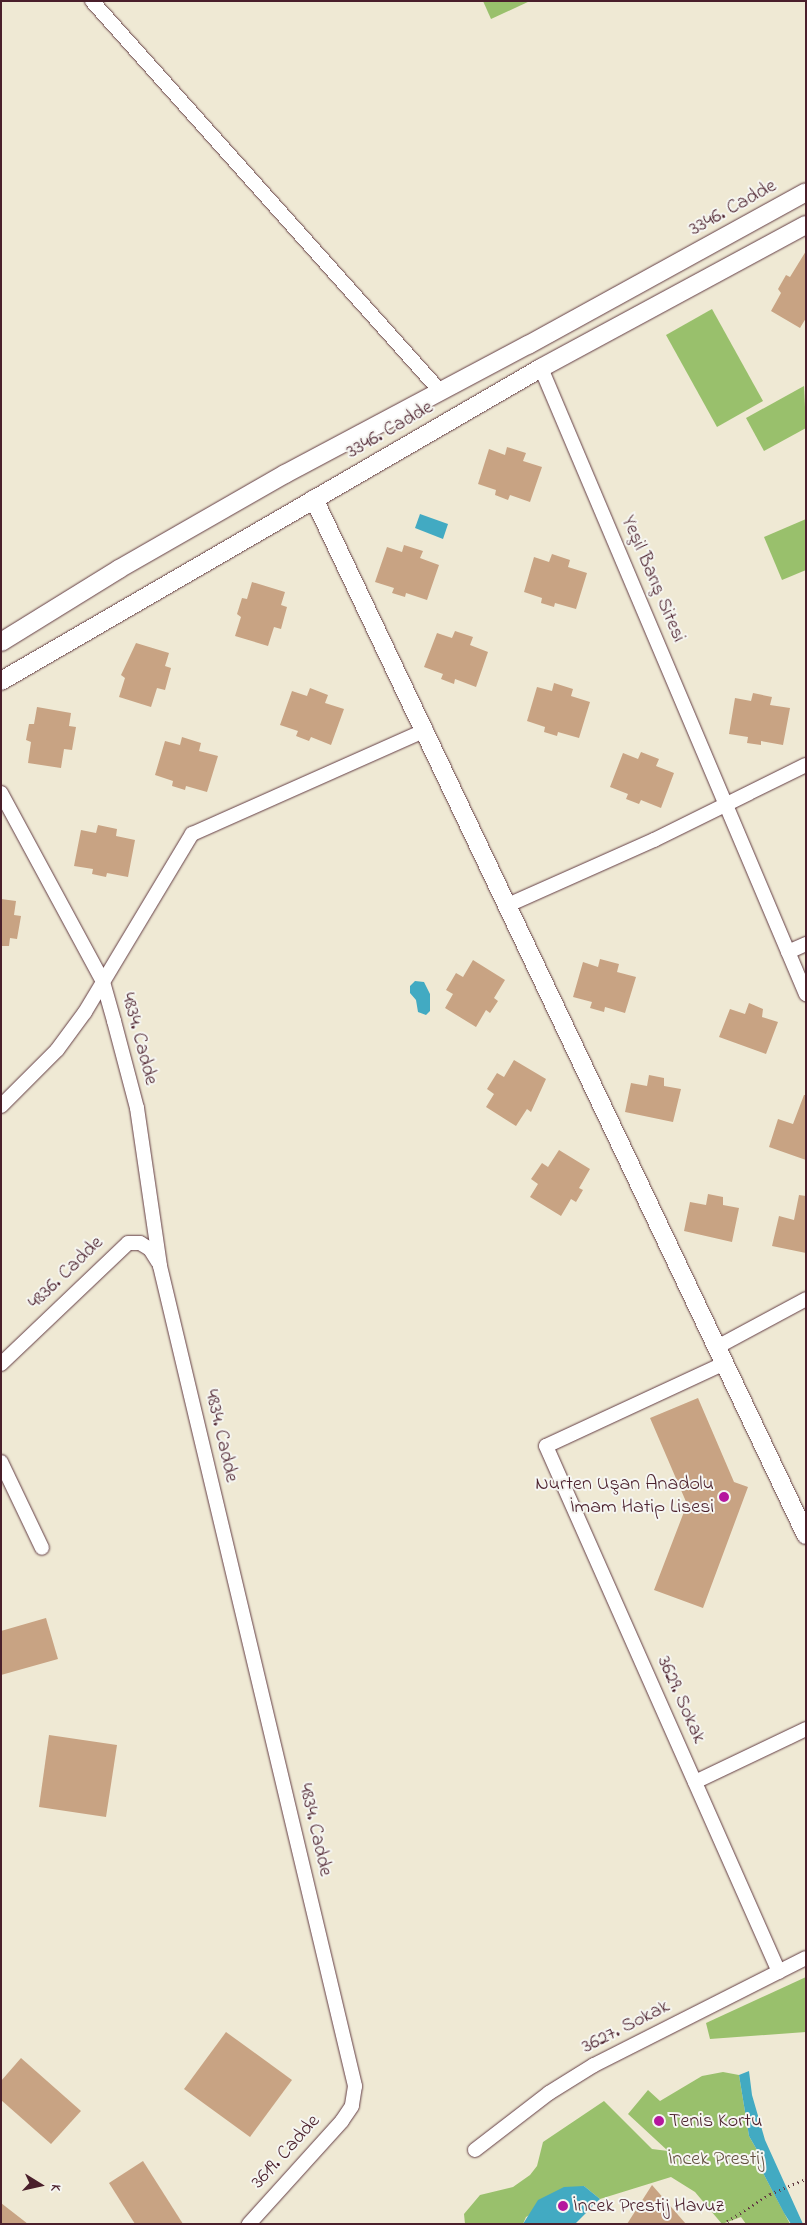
<!DOCTYPE html>
<html>
<head>
<meta charset="utf-8">
<style>
  body { margin:0 }
  #map { position:relative; width:807px; height:2225px; overflow:hidden; background:#efe9d4; font-family:"Indie Flower",sans-serif }
  div>[style] { position:absolute }
  .green>* { inset:0; background:#99c06c }
  .water>* { inset:0; background:#42aac2 }
  .building>* { inset:0; background:#c8a383 }
  .path>* { height:3px; margin-top:-1.5px; transform-origin:0; background:repeating-linear-gradient(90deg,#633d44 0 1px,transparent 0 5px) }
  .roads { filter:drop-shadow(0 0 1px #633d44) drop-shadow(0 0 1px #633d44) }
  .minor>* { height:14px; margin:-7px; padding:0 7px; transform-origin:7px; border-radius:7px; background:#fff }
  .tertiary>* { height:18px; margin:-9px; padding:0 9px; transform-origin:9px; border-radius:9px; background:#fff }
  .dots>* { width:14px; height:14px; translate:-50% -50%; box-sizing:border-box; border:2px solid #f6f6f2; border-radius:50% }
  span { translate:-50% -50%; white-space:nowrap; text-align:center; line-height:1.15; -webkit-text-stroke:4px #f6f6f2; paint-order:stroke }
  .street-label { font-size:20px; color:#4a1f2b }
  .poi-label { font-size:20px; color:#4a1f2b }
  .right { translate:-100% -50%; text-align:right }
  .left { translate:0 -50%; text-align:left }
  .park-label { font-size:20px; color:#624f3e }
  .frame { position:absolute; inset:0; border:2px solid #4a1f2b; pointer-events:none }
  .north { position:absolute; left:15px; top:2160px; width:50px; height:50px; -webkit-text-stroke:4px #f6f6f2; paint-order:stroke; rotate:100deg; font-size:14px; font-weight:700; line-height:20px; text-align:center; color:#4a1f2b }
  .north::after { content:''; display:block; margin:auto; width:18px; height:22px; background:#4a1f2b; clip-path:polygon(50% 0,100% 100%,50% 72%,0 100%) }
</style>
</head>
<body>
<div id="map">
  <div class="green">
    <div style="clip-path:polygon(483px 1px,530px 1px,491px 19px)"></div>
    <div style="clip-path:polygon(712px 309px,763px 401px,717px 427px,666px 335px)"></div>
    <div style="clip-path:polygon(804px 386px,806px 428px,764px 451px,746px 418px)"></div>
    <div style="clip-path:polygon(806px 519px,806px 570px,782px 580px,764px 537px)"></div>
    <div style="clip-path:polygon(806px 1977px,806px 2032px,710px 2039px,706px 2023px)"></div>
    <div style="clip-path:polygon(723px 2072px,739px 2075px,749px 2136px,761px 2157px,762px 2171px,790px 2224px,746px 2224px,741px 2217px,722px 2224px,695px 2192px,671px 2177px,600px 2199px,584px 2186px,526px 2217px,523px 2224px,465px 2224px,464px 2214px,480px 2195px,513px 2187px,530px 2175px,537px 2166px,543px 2142px,604px 2101px,652px 2149px,668px 2151px,628px 2114px,648px 2090px,660px 2101px,702px 2076px)"></div>
  </div>
  <div class="water">
    <div style="clip-path:polygon(420px 514px,448px 524px,443px 539px,415px 528px)"></div>
    <div style="clip-path:polygon(415px 981px,424px 982px,430px 994px,430px 1011px,426px 1015px,418px 1012px,416px 1000px,410px 993px,410px 986px)"></div>
    <div style="clip-path:polygon(749px 2071px,752px 2095px,765px 2140px,803px 2224px,791px 2224px,784px 2213px,762px 2171px,761px 2157px,749px 2136px,739px 2075px)"></div>
    <div style="clip-path:polygon(584px 2186px,600px 2199px,575px 2224px,523px 2224px,538px 2200px,564px 2187px)"></div>
  </div>
  <div class="building">
    <div style="clip-path:polygon(806px 251px,806px 318px,800px 328px,771px 311px,781px 293px,778px 289px,786px 275px,790px 277px)"></div>
    <div style="clip-path:polygon(507px 447px,526px 453px,523px 461px,542px 467px,530px 502px,510px 495px,508px 500px,495px 495px,496px 490px,478px 484px,489px 449px,505px 455px)"></div>
    <div style="clip-path:polygon(404px 545px,423px 551px,420px 558px,439px 565px,427px 600px,406px 593px,405px 597px,392px 593px,394px 588px,375px 582px,387px 547px,402px 552px)"></div>
    <div style="clip-path:polygon(552px 554px,570px 560px,568px 567px,587px 573px,576px 609px,555px 603px,554px 607px,541px 603px,542px 598px,524px 592px,534px 557px,549px 562px)"></div>
    <div style="clip-path:polygon(252px 582px,285px 592px,281px 605px,287px 607px,281px 629px,274px 627px,268px 646px,235px 636px,241px 617px,237px 614px,242px 598px,247px 599px)"></div>
    <div style="clip-path:polygon(455px 631px,473px 637px,470px 645px,488px 652px,476px 687px,455px 679px,454px 684px,441px 679px,443px 674px,424px 667px,437px 633px,452px 638px)"></div>
    <div style="clip-path:polygon(136px 643px,169px 653px,165px 666px,171px 668px,165px 690px,157px 688px,151px 707px,119px 697px,125px 678px,121px 675px)"></div>
    <div style="clip-path:polygon(554px 683px,573px 689px,571px 696px,590px 702px,579px 738px,558px 732px,557px 736px,544px 732px,545px 727px,527px 721px,537px 687px,552px 691px)"></div>
    <div style="clip-path:polygon(310px 688px,328px 695px,325px 703px,344px 709px,331px 745px,311px 737px,309px 741px,296px 736px,298px 731px,280px 725px,292px 691px,307px 696px)"></div>
    <div style="clip-path:polygon(753px 693px,772px 697px,770px 705px,790px 708px,783px 745px,761px 741px,761px 745px,747px 743px,748px 737px,729px 734px,735px 698px,751px 701px)"></div>
    <div style="clip-path:polygon(37px 707px,71px 713px,69px 726px,76px 727px,72px 750px,64px 749px,61px 768px,28px 763px,31px 742px,26px 740px,29px 724px,34px 724px)"></div>
    <div style="clip-path:polygon(182px 737px,201px 743px,199px 751px,218px 756px,207px 792px,186px 786px,185px 790px,172px 786px,173px 781px,155px 775px,165px 741px,180px 745px)"></div>
    <div style="clip-path:polygon(641px 752px,659px 759px,656px 766px,674px 773px,661px 808px,641px 800px,639px 804px,626px 799px,628px 794px,610px 787px,623px 753px,638px 759px)"></div>
    <div style="clip-path:polygon(98px 825px,117px 829px,116px 836px,135px 840px,128px 877px,107px 873px,106px 877px,92px 874px,93px 869px,74px 866px,81px 830px,96px 833px)"></div>
    <div style="clip-path:polygon(1px 899px,16px 901px,14px 915px,21px 916px,17px 939px,10px 938px,9px 946px,1px 946px)"></div>
    <div style="clip-path:polygon(600px 959px,619px 964px,617px 972px,636px 977px,625px 1013px,605px 1007px,604px 1012px,590px 1008px,592px 1002px,573px 997px,583px 962px,598px 967px)"></div>
    <div style="clip-path:polygon(473px 960px,505px 980px,494px 998px,498px 1001px,490px 1013px,486px 1010px,476px 1027px,445px 1008px,453px 994px,446px 990px,456px 973px,463px 977px)"></div>
    <div style="clip-path:polygon(749px 1003px,763px 1009px,762px 1017px,778px 1022px,766px 1054px,719px 1037px,730px 1009px,745px 1014px)"></div>
    <div style="clip-path:polygon(514px 1060px,546px 1079px,531px 1112px,527px 1109px,516px 1126px,486px 1107px,494px 1094px,487px 1089px,497px 1073px,504px 1077px)"></div>
    <div style="clip-path:polygon(649px 1075px,664px 1078px,664px 1086px,681px 1089px,673px 1122px,625px 1112px,631px 1083px,647px 1086px)"></div>
    <div style="clip-path:polygon(804px 1095px,806px 1095px,806px 1160px,769px 1147px,778px 1119px,793px 1124px)"></div>
    <div style="clip-path:polygon(559px 1150px,590px 1169px,579px 1188px,583px 1190px,576px 1202px,571px 1199px,561px 1216px,530px 1197px,538px 1184px,531px 1179px,542px 1163px,548px 1167px)"></div>
    <div style="clip-path:polygon(708px 1194px,723px 1197px,723px 1205px,739px 1208px,732px 1242px,684px 1231px,690px 1202px,706px 1205px)"></div>
    <div style="clip-path:polygon(799px 1195px,806px 1196px,806px 1253px,772px 1246px,779px 1216px,794px 1220px)"></div>
    <div style="clip-path:polygon(698px 1398px,734px 1482px,748px 1487px,703px 1608px,654px 1590px,687px 1504px,650px 1418px)"></div>
    <div style="clip-path:polygon(46px 1618px,58px 1659px,1px 1675px,1px 1631px)"></div>
    <div style="clip-path:polygon(49px 1735px,117px 1745px,106px 1817px,39px 1807px)"></div>
    <div style="clip-path:polygon(226px 2032px,292px 2080px,250px 2137px,184px 2089px)"></div>
    <div style="clip-path:polygon(21px 2058px,81px 2111px,51px 2144px,1px 2100px,1px 2081px)"></div>
    <div style="clip-path:polygon(143px 2161px,183px 2224px,135px 2224px,109px 2183px)"></div>
    <div style="clip-path:polygon(652px 2185px,686px 2224px,627px 2224px)"></div>
    <div style="clip-path:polygon(1px 2203px,28px 2224px,1px 2224px)"></div>
  </div>
  <div class="path">
    <div style="left:723px;top:2224px;width:56px;rotate:-32.6deg"></div>
    <div style="left:770px;top:2194px;width:39px;rotate:-23deg"></div>
  </div>
  <div class="roads">
    <div class="minor">
      <div style="left:92px;top:1px;width:524px;rotate:48.25deg"></div>
      <div style="left:541px;top:368px;width:680px;rotate:67.06deg"></div>
      <div style="left:1px;top:793px;width:215px;rotate:61.6deg"></div>
      <div style="left:103px;top:982px;width:41px;rotate:74.2deg"></div>
      <div style="left:114px;top:1021px;width:90px;rotate:75.2deg"></div>
      <div style="left:137px;top:1108px;width:160px;rotate:81.7deg"></div>
      <div style="left:160px;top:1266px;width:843px;rotate:76.62deg"></div>
      <div style="left:355px;top:2086px;width:20px;rotate:99deg"></div>
      <div style="left:352px;top:2106px;width:18px;rotate:124deg"></div>
      <div style="left:342px;top:2121px;width:139px;rotate:132.1deg"></div>
      <div style="left:508px;top:905px;width:160px;rotate:-24deg"></div>
      <div style="left:654px;top:840px;width:169px;rotate:-26.3deg"></div>
      <div style="left:788px;top:952px;width:20px;rotate:-24deg"></div>
      <div style="left:1px;top:1106px;width:79px;rotate:-45deg"></div>
      <div style="left:57px;top:1050px;width:47px;rotate:-53.6deg"></div>
      <div style="left:85px;top:1012px;width:208px;rotate:-59deg"></div>
      <div style="left:192px;top:834px;width:256px;rotate:-24deg"></div>
      <div style="left:717px;top:1347px;width:101px;rotate:-28.3deg"></div>
      <div style="left:725px;top:1363px;width:197px;rotate:155.1deg"></div>
      <div style="left:546px;top:1446px;width:575px;rotate:66.11deg"></div>
      <div style="left:1px;top:1364px;width:175px;rotate:-43.6deg"></div>
      <div style="left:128px;top:1243px;width:12px"></div>
      <div style="left:140px;top:1243px;width:12px;rotate:31deg"></div>
      <div style="left:150px;top:1249px;width:15px;rotate:58deg"></div>
      <div style="left:1px;top:1462px;width:95px;rotate:64.5deg"></div>
      <div style="left:695px;top:1782px;width:123px;rotate:-25.5deg"></div>
      <div style="left:475px;top:2150px;width:93px;rotate:-37.6deg"></div>
      <div style="left:549px;top:2093px;width:53px;rotate:-31.9deg"></div>
      <div style="left:594px;top:2065px;width:237px;rotate:-26.8deg"></div>
    </div>
    <div class="tertiary">
      <div style="left:314px;top:499px;width:1147px;rotate:64.6deg"></div>
      <div style="left:1px;top:642px;width:139px;rotate:-31.7deg"></div>
      <div style="left:119px;top:569px;width:191px;rotate:-29.8deg"></div>
      <div style="left:285px;top:474px;width:275px;rotate:-28deg"></div>
      <div style="left:528px;top:345px;width:317px;rotate:-28.8deg"></div>
      <div style="left:1px;top:681px;width:624px;rotate:-30.1deg"></div>
      <div style="left:541px;top:368px;width:301px;rotate:-28.4deg"></div>
    </div>
  </div>
  <div class="dots">
    <div style="left:724px;top:1497px;background:#b5179e"></div>
    <div style="left:659px;top:2121px;background:#b5179e"></div>
    <div style="left:563px;top:2206px;background:#b5179e"></div>
  </div>
  <div class="street-label">
    <span style="left:733px;top:208px;rotate:-29deg">3346. Cadde</span>
    <span style="left:390px;top:430px;rotate:-30deg">3346. Cadde</span>
    <span style="left:653px;top:579px;rotate:67deg">Yeşil Barış Sitesi</span>
    <span style="left:139px;top:1039px;rotate:75deg">4834. Cadde</span>
    <span style="left:66px;top:1273px;rotate:-44deg">4836. Cadde</span>
    <span style="left:221px;top:1436px;rotate:77deg">4834. Cadde</span>
    <span style="left:681px;top:1700px;rotate:66deg">3629. Sokak</span>
    <span style="left:315px;top:1830px;rotate:77deg">4834. Cadde</span>
    <span style="left:626px;top:2027px;rotate:-27deg">3627. Sokak</span>
    <span style="left:286px;top:2152px;rotate:-48deg">3619. Cadde</span>
  </div>
  <div class="poi-label">
    <span class="right" style="left:714px;top:1496px">Nurten Uşan Anadolu<br>İmam Hatip Lisesi</span>
    <span class="left" style="left:669px;top:2121px">Tenis Kortu</span>
    <span class="left" style="left:573px;top:2206px">İncek Prestij Havuz</span>
  </div>
  <div class="park-label">
    <span style="left:716px;top:2159px">İncek Prestij</span>
  </div>
  <div class="frame"></div>
  <div class="north">K</div>
</div>
</body>
</html>
